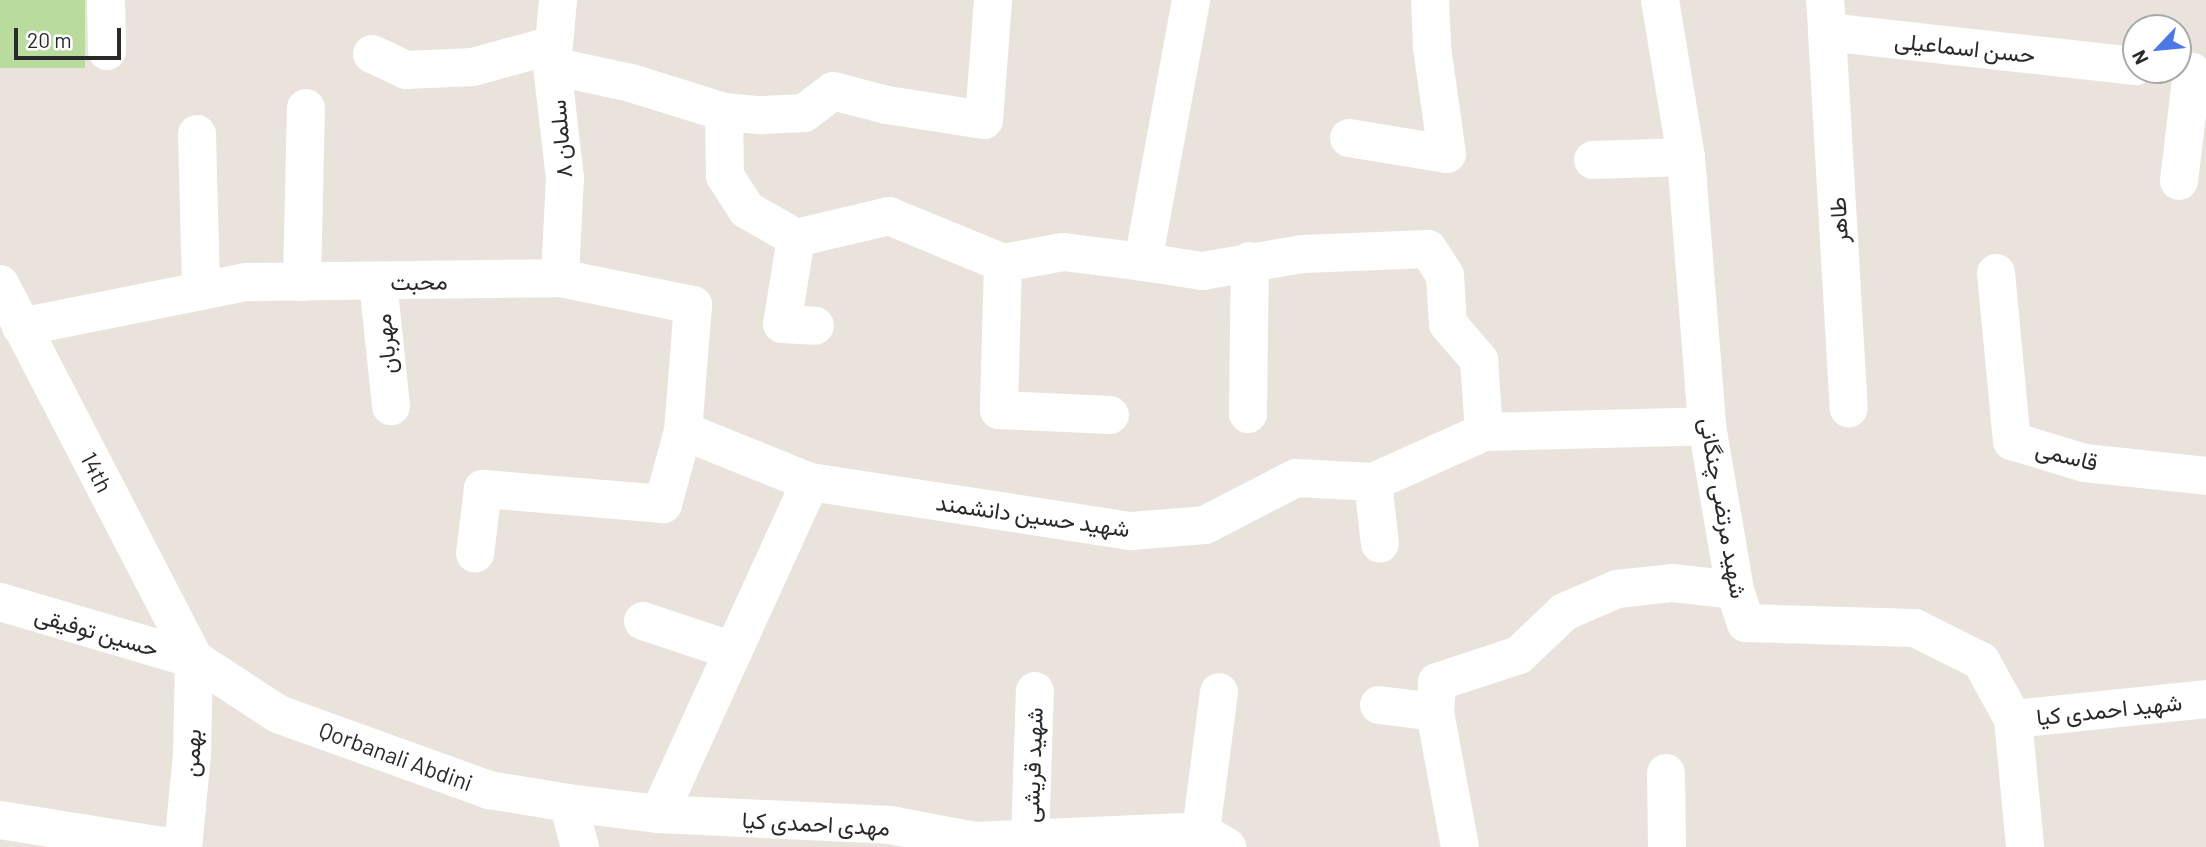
<!DOCTYPE html>
<html>
<head>
<meta charset="utf-8">
<style>
  body { margin:0 }
  #map { position:relative; width:2206px; height:847px; overflow:hidden; background:#eae3dc; font-family:Barlow,Vazirmatn,sans-serif }
  div>[style] { position:absolute }
  .green>* { inset:0; background:#b9db9e }
  .minor>* { height:38px; margin:-19px; padding:0 19px; transform-origin:19px; border-radius:19px; background:#fff }
  span { translate:-50% -50%; white-space:nowrap; text-align:center; line-height:1.15; -webkit-text-stroke:5px #fff; paint-order:stroke }
  .street-label { font-size:23px; color:#292929 }
  .north { position:absolute; left:2122px; top:14px; width:70px; height:70px; box-sizing:border-box; background:#fff; border:2px solid #a9a9a9; border-radius:50%; rotate:244deg; font-size:19px; font-weight:700; line-height:28px; text-align:center; color:#292929 }
  .north::after { content:''; display:block; margin:auto; width:24px; height:32px; background:#4c78e6; clip-path:polygon(50% 0,100% 100%,50% 72%,0 100%) }
  .scale { position:absolute; left:14px; top:28px; width:107px; height:32px; box-sizing:border-box; border:4px solid #292929; border-top:0; padding-left:9px; font-size:21px; line-height:24px; white-space:nowrap; color:#292929; -webkit-text-stroke:5px #fff; paint-order:stroke }
</style>
</head>
<body>
<div id="map">
  <div class="green">
    <div style="clip-path:polygon(0 0,85px 0,85px 68px,0 68px)"></div>
  </div>
  <div class="minor">
    <div style="left:106px;top:0;width:51px;rotate:88.9deg"></div>
    <div style="left:558px;top:0;width:66px;rotate:95.2deg"></div>
    <div style="left:552px;top:66px;width:113px;rotate:83.4deg"></div>
    <div style="left:565px;top:178px;width:100px;rotate:92.9deg"></div>
    <div style="left:1660px;top:0;width:159px;rotate:80.6deg"></div>
    <div style="left:1686px;top:157px;width:270px;rotate:85.5deg"></div>
    <div style="left:1707px;top:426px;width:166px;rotate:80.3deg"></div>
    <div style="left:1735px;top:590px;width:35px;rotate:72deg"></div>
    <div style="left:1746px;top:623px;width:169px;rotate:1.7deg"></div>
    <div style="left:1915px;top:628px;width:74px;rotate:26.6deg"></div>
    <div style="left:1981px;top:661px;width:66px;rotate:61.1deg"></div>
    <div style="left:2013px;top:719px;width:129px;rotate:84.6deg"></div>
    <div style="left:1825px;top:0;width:32px;rotate:86deg"></div>
    <div style="left:1827px;top:32px;width:311px;rotate:6.3deg"></div>
    <div style="left:1827px;top:32px;width:377px;rotate:86.7deg"></div>
    <div style="left:372px;top:54px;width:38px;rotate:25deg"></div>
    <div style="left:406px;top:70px;width:67px;rotate:-2.6deg"></div>
    <div style="left:473px;top:67px;width:83px;rotate:-15.4deg"></div>
    <div style="left:552px;top:66px;width:81px;rotate:12.1deg"></div>
    <div style="left:631px;top:83px;width:97px;rotate:17.3deg"></div>
    <div style="left:724px;top:112px;width:38px;rotate:5deg"></div>
    <div style="left:762px;top:115px;width:42px;rotate:-2.7deg"></div>
    <div style="left:804px;top:113px;width:36px;rotate:-37deg"></div>
    <div style="left:833px;top:91px;width:56px;rotate:14.5deg"></div>
    <div style="left:887px;top:105px;width:98px;rotate:8.8deg"></div>
    <div style="left:984px;top:120px;width:120px;rotate:-85.7deg"></div>
    <div style="left:724px;top:112px;width:64px;rotate:89.1deg"></div>
    <div style="left:725px;top:176px;width:40px;rotate:57.1deg"></div>
    <div style="left:747px;top:210px;width:56px;rotate:29.7deg"></div>
    <div style="left:796px;top:238px;width:96px;rotate:-13.3deg"></div>
    <div style="left:889px;top:216px;width:123px;rotate:22.4deg"></div>
    <div style="left:1003px;top:263px;width:61px;rotate:-10.4deg"></div>
    <div style="left:1063px;top:252px;width:81px;rotate:7.1deg"></div>
    <div style="left:1143px;top:262px;width:266px;rotate:-79.6deg"></div>
    <div style="left:197px;top:134px;width:155px;rotate:88.5deg"></div>
    <div style="left:1349px;top:138px;width:99px;rotate:9.3deg"></div>
    <div style="left:1447px;top:154px;width:108px;rotate:-98deg"></div>
    <div style="left:1432px;top:47px;width:47px;rotate:-92.4deg"></div>
    <div style="left:1593px;top:160px;width:93px;rotate:-1.8deg"></div>
    <div style="left:2179px;top:181px;width:110px;rotate:-83.2deg"></div>
    <div style="left:796px;top:238px;width:87px;rotate:99.2deg"></div>
    <div style="left:782px;top:324px;width:33px;rotate:3deg"></div>
    <div style="left:1143px;top:262px;width:60px;rotate:8.7deg"></div>
    <div style="left:1202px;top:271px;width:102px;rotate:-9.6deg"></div>
    <div style="left:1303px;top:254px;width:125px;rotate:-2.3deg"></div>
    <div style="left:1428px;top:249px;width:31px;rotate:57deg"></div>
    <div style="left:1445px;top:275px;width:49px;rotate:86.5deg"></div>
    <div style="left:1448px;top:324px;width:48px;rotate:49.3deg"></div>
    <div style="left:1479px;top:360px;width:72px;rotate:86deg"></div>
    <div style="left:1003px;top:263px;width:147px;rotate:91.6deg"></div>
    <div style="left:999px;top:410px;width:111px;rotate:2.6deg"></div>
    <div style="left:1996px;top:273px;width:169px;rotate:84.6deg"></div>
    <div style="left:2012px;top:441px;width:76px;rotate:16.8deg"></div>
    <div style="left:2085px;top:463px;width:122px;rotate:6.1deg"></div>
    <div style="left:302px;top:282px;width:174px;rotate:-88.7deg"></div>
    <div style="left:378px;top:282px;width:125px;rotate:84deg"></div>
    <div style="left:0;top:284px;width:422px;rotate:62.6deg"></div>
    <div style="left:194px;top:659px;width:95px;rotate:91.2deg"></div>
    <div style="left:192px;top:754px;width:93px;rotate:95.5deg"></div>
    <div style="left:21px;top:327px;width:230px;rotate:-11.3deg"></div>
    <div style="left:247px;top:282px;width:313px;rotate:-0.7deg"></div>
    <div style="left:560px;top:278px;width:136px;rotate:11.5deg"></div>
    <div style="left:693px;top:305px;width:126px;rotate:94.5deg"></div>
    <div style="left:683px;top:431px;width:76px;rotate:105.3deg"></div>
    <div style="left:663px;top:504px;width:181px;rotate:-175.2deg"></div>
    <div style="left:483px;top:489px;width:65px;rotate:97deg"></div>
    <div style="left:1248px;top:414px;width:153px;rotate:-89.3deg"></div>
    <div style="left:683px;top:431px;width:137px;rotate:21.9deg"></div>
    <div style="left:810px;top:482px;width:325px;rotate:8.7deg"></div>
    <div style="left:1131px;top:531px;width:74px;rotate:-4.6deg"></div>
    <div style="left:1205px;top:525px;width:102px;rotate:-27.3deg"></div>
    <div style="left:1296px;top:478px;width:77px;rotate:3deg"></div>
    <div style="left:1373px;top:482px;width:122px;rotate:-24.2deg"></div>
    <div style="left:1484px;top:432px;width:223px;rotate:-1.5deg"></div>
    <div style="left:1373px;top:482px;width:62px;rotate:83.6deg"></div>
    <div style="left:0;top:602px;width:202px;rotate:16.4deg"></div>
    <div style="left:194px;top:659px;width:100px;rotate:33.2deg"></div>
    <div style="left:278px;top:714px;width:224px;rotate:19.8deg"></div>
    <div style="left:489px;top:790px;width:80px;rotate:9.3deg"></div>
    <div style="left:568px;top:803px;width:46px;rotate:74.7deg"></div>
    <div style="left:643px;top:621px;width:95px;rotate:18.4deg"></div>
    <div style="left:1379px;top:705px;width:56px;rotate:7.1deg"></div>
    <div style="left:2013px;top:719px;width:194px;rotate:-5.9deg"></div>
    <div style="left:1666px;top:773px;width:74px;rotate:89.2deg"></div>
    <div style="left:568px;top:803px;width:92px;rotate:6.9deg"></div>
    <div style="left:659px;top:814px;width:231px;rotate:2.7deg"></div>
    <div style="left:890px;top:825px;width:86px;rotate:10.7deg"></div>
    <div style="left:975px;top:841px;width:226px;rotate:-2.5deg"></div>
    <div style="left:1201px;top:831px;width:31px;rotate:32deg"></div>
    <div style="left:659px;top:814px;width:365px;rotate:-65.5deg"></div>
    <div style="left:0;top:820px;width:171px;rotate:9.1deg"></div>
    <div style="left:1201px;top:831px;width:140px;rotate:-82.6deg"></div>
    <div style="left:1030px;top:839px;width:148px;rotate:-88.1deg"></div>
    <div style="left:1460px;top:847px;width:137px;rotate:-100.5deg"></div>
    <div style="left:1435px;top:712px;width:30px;rotate:-86deg"></div>
    <div style="left:1437px;top:682px;width:86px;rotate:-18.2deg"></div>
    <div style="left:1519px;top:655px;width:62px;rotate:-43.7deg"></div>
    <div style="left:1564px;top:612px;width:58px;rotate:-23.5deg"></div>
    <div style="left:1617px;top:589px;width:55px;rotate:-6.2deg"></div>
    <div style="left:1672px;top:583px;width:63px;rotate:6.3deg"></div>
  </div>
  <div class="street-label">
    <span style="left:1965px;top:47px;rotate:6deg">حسن اسماعیلی</span>
    <span style="left:560px;top:139px;rotate:-95deg">سلمان ۸</span>
    <span style="left:1838px;top:220px;rotate:-93deg">طاهر</span>
    <span style="left:419px;top:281px;rotate:-1deg">محبت</span>
    <span style="left:385px;top:344px;rotate:-96deg">مهربان</span>
    <span style="left:2067px;top:455px;rotate:14deg">قاسمی</span>
    <span style="left:97px;top:472px;rotate:63deg">14th</span>
    <span style="left:1724px;top:508px;rotate:80deg">شهید مرتضی چنگانی</span>
    <span style="left:1033px;top:515px;rotate:8deg">شهید حسین دانشمند</span>
    <span style="left:97px;top:631px;rotate:16deg">حسین توفیقی</span>
    <span style="left:2109px;top:709px;rotate:-6deg">شهید احمدی کیا</span>
    <span style="left:191px;top:753px;rotate:-87deg">بهمن</span>
    <span style="left:396px;top:756px;rotate:20deg">Qorbanali Abdini</span>
    <span style="left:1032px;top:765px;rotate:-88deg">شهید قریشی</span>
    <span style="left:816px;top:823px;rotate:3deg">مهدی احمدی کیا</span>
  </div>
  <div class="north">N</div>
  <div class="scale">20 m</div>
</div>
</body>
</html>
